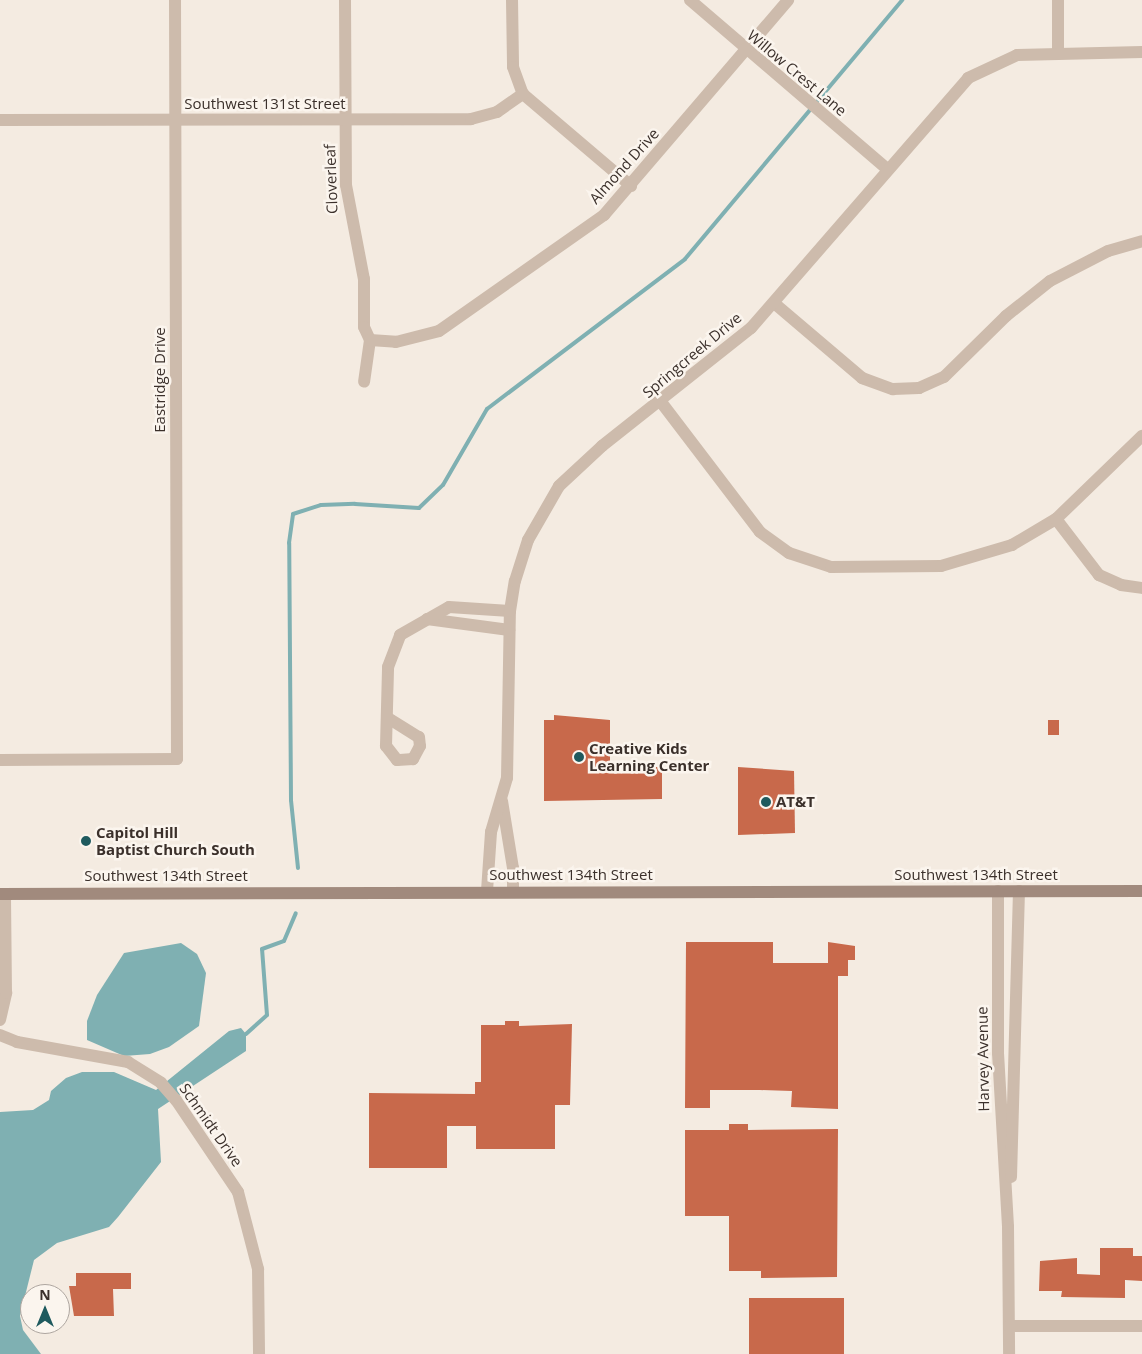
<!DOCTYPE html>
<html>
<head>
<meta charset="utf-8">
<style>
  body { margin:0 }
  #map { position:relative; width:1142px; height:1354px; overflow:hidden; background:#f4ebe1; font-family:"Open Sans",sans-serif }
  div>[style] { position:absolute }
  .water>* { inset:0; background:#7fb0b2 }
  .stream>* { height:4px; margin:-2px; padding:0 2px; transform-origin:2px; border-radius:2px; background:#7fb0b2 }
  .building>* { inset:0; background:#c8694b }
  .street>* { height:12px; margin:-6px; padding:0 6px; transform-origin:6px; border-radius:6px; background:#cdbbac }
  .secondary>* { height:12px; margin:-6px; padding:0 6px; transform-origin:6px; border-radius:6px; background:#a18a7d }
  .dots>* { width:14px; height:14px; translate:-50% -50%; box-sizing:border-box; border:2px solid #fbf5ee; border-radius:50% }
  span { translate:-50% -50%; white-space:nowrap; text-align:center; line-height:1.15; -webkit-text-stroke:5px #fbf5ee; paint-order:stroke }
  .street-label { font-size:15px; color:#3b302b }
  .poi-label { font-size:15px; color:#3b302b; font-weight:700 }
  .left { translate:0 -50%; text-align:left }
  .north { position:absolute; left:20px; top:1284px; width:50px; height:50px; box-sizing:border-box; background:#fbf5ee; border:1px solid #aea6a0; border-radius:50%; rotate:0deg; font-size:14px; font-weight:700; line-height:20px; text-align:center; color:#3b302b }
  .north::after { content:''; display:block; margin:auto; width:18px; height:22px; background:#1f5a5e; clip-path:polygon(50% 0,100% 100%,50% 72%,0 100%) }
</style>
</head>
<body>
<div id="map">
  <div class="water">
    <div style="clip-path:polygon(181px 943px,197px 954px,206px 973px,199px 1026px,169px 1047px,150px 1054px,124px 1056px,87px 1040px,87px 1021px,97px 995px,124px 953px)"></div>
    <div style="clip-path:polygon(241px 1028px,246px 1034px,246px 1051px,158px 1109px,161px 1162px,118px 1217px,109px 1227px,57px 1243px,34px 1260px,20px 1316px,23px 1330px,41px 1354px,0 1354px,0 1112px,33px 1110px,49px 1100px,51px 1091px,66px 1078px,82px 1072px,114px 1072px,156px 1090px,229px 1031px)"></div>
  </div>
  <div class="stream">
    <div style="left:298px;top:868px;width:68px;rotate:-95.9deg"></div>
    <div style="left:291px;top:800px;width:257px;rotate:-90.4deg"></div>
    <div style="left:289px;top:543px;width:29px;rotate:-82deg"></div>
    <div style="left:293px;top:514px;width:29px;rotate:-18deg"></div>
    <div style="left:321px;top:505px;width:34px;rotate:-2deg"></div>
    <div style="left:355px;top:504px;width:64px;rotate:3.6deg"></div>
    <div style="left:419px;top:508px;width:33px;rotate:-44deg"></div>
    <div style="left:443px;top:485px;width:88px;rotate:-59.9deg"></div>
    <div style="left:487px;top:409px;width:248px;rotate:-37.1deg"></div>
    <div style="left:685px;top:259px;width:338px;rotate:-50deg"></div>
    <div style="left:246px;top:1034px;width:28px;rotate:-42deg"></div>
    <div style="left:267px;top:1015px;width:66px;rotate:-94.3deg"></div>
    <div style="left:262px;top:949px;width:23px;rotate:-20deg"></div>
    <div style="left:284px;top:941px;width:30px;rotate:-67deg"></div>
  </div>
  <div class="building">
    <div style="clip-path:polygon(554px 715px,610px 720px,610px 767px,662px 767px,662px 799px,544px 801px,544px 720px,554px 720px)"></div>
    <div style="clip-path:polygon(1048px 720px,1059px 720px,1059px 735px,1048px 735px)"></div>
    <div style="clip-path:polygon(738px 767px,794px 771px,795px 833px,738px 835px)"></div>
    <div style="clip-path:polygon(686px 942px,773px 942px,773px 963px,828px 963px,828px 942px,855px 946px,855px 960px,848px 960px,848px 976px,838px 976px,838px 1109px,791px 1107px,792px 1091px,760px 1090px,710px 1090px,710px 1108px,685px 1108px)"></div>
    <div style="clip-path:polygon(505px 1021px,519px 1021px,519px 1026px,572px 1024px,570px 1105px,555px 1105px,555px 1149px,476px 1149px,476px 1126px,447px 1126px,447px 1168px,369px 1168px,369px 1093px,475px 1094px,475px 1082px,481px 1082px,481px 1025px,505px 1025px)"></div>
    <div style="clip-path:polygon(729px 1124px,748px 1124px,748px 1130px,838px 1129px,837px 1277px,761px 1278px,761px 1271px,729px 1271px,729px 1216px,685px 1216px,685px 1130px,729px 1130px)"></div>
    <div style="clip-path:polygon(1100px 1248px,1133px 1248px,1133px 1256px,1142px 1256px,1142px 1281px,1125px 1280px,1125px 1298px,1061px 1297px,1062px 1291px,1039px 1291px,1040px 1261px,1077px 1258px,1077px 1274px,1100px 1275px)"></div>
    <div style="clip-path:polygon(76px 1273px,131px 1273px,131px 1289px,113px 1289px,114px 1316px,74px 1316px,69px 1286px,76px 1286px)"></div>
    <div style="clip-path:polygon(749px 1298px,844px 1298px,844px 1354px,749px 1354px)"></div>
  </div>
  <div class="street">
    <div style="left:345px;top:0;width:185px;rotate:89.7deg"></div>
    <div style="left:346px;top:185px;width:96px;rotate:79.2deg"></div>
    <div style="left:364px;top:279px;width:48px;rotate:90deg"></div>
    <div style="left:364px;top:327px;width:14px;rotate:65deg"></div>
    <div style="left:370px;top:340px;width:42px;rotate:98.1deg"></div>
    <div style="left:512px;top:0;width:67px;rotate:89.1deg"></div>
    <div style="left:513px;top:67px;width:29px;rotate:70deg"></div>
    <div style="left:523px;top:94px;width:142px;rotate:40.4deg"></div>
    <div style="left:690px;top:0;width:258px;rotate:40.6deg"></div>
    <div style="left:1058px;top:52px;width:52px;rotate:-90deg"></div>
    <div style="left:0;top:120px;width:471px;rotate:-0.1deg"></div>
    <div style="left:471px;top:119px;width:27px;rotate:-15deg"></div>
    <div style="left:497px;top:112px;width:32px;rotate:-35deg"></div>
    <div style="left:774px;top:303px;width:116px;rotate:40.4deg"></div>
    <div style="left:862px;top:378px;width:33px;rotate:20deg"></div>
    <div style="left:893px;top:389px;width:26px;rotate:-2deg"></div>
    <div style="left:919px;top:388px;width:27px;rotate:-24deg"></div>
    <div style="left:944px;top:377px;width:87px;rotate:-44.5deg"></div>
    <div style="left:1006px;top:316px;width:56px;rotate:-38.5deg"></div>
    <div style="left:1050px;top:281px;width:65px;rotate:-27.3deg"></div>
    <div style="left:1108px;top:251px;width:35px;rotate:-16deg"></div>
    <div style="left:370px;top:340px;width:26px;rotate:4deg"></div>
    <div style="left:396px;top:342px;width:44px;rotate:-14.3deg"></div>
    <div style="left:439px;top:331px;width:202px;rotate:-35.1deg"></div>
    <div style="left:604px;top:215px;width:283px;rotate:-49.4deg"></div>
    <div style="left:661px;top:402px;width:163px;rotate:52.7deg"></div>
    <div style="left:760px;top:532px;width:36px;rotate:36deg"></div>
    <div style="left:789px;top:553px;width:44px;rotate:18.4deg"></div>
    <div style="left:831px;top:567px;width:110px;rotate:-0.5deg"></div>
    <div style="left:941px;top:566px;width:74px;rotate:-16.5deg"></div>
    <div style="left:1012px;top:545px;width:51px;rotate:-30.6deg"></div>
    <div style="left:1056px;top:519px;width:120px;rotate:-44deg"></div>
    <div style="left:1056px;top:519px;width:71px;rotate:52.5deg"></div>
    <div style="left:1099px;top:575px;width:24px;rotate:24deg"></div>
    <div style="left:1121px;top:585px;width:21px;rotate:8deg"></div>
    <div style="left:427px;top:619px;width:83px;rotate:7.6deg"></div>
    <div style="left:388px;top:718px;width:36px;rotate:32deg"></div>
    <div style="left:419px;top:737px;width:9px;rotate:84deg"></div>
    <div style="left:420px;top:746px;width:15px;rotate:118deg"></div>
    <div style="left:413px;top:759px;width:16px;rotate:176deg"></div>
    <div style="left:397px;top:760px;width:18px;rotate:-128deg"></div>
    <div style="left:386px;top:746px;width:79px;rotate:-88.5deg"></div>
    <div style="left:388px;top:667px;width:34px;rotate:-69deg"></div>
    <div style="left:400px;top:635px;width:56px;rotate:-29.7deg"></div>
    <div style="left:449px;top:607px;width:61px;rotate:3.8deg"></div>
    <div style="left:0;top:760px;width:177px;rotate:-0.3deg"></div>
    <div style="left:177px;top:759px;width:759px;rotate:-90.15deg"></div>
    <div style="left:502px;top:801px;width:68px;rotate:80.7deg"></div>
    <div style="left:513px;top:868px;width:23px;rotate:90deg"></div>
    <div style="left:487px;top:891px;width:59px;rotate:-86.1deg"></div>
    <div style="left:491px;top:832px;width:56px;rotate:-73.5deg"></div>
    <div style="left:507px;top:778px;width:167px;rotate:-89deg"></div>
    <div style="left:510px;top:611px;width:30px;rotate:-81deg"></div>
    <div style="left:515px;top:581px;width:43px;rotate:-72.4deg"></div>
    <div style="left:528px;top:540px;width:62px;rotate:-60.1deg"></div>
    <div style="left:559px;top:486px;width:59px;rotate:-42.9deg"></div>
    <div style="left:602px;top:446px;width:190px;rotate:-38.4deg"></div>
    <div style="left:751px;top:328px;width:331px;rotate:-49deg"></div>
    <div style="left:968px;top:78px;width:54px;rotate:-25.1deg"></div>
    <div style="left:1017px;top:55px;width:125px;rotate:-1.4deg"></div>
    <div style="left:998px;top:891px;width:162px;rotate:90deg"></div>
    <div style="left:998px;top:1053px;width:174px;rotate:86.7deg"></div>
    <div style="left:1008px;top:1227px;width:127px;rotate:89.5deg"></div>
    <div style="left:0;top:1020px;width:28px;rotate:-77deg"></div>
    <div style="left:6px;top:993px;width:99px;rotate:-90.6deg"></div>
    <div style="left:0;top:1035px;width:18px;rotate:22deg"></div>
    <div style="left:17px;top:1042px;width:113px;rotate:10.2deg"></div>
    <div style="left:128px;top:1062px;width:39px;rotate:32deg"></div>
    <div style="left:161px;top:1083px;width:23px;rotate:49deg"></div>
    <div style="left:176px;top:1100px;width:111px;rotate:56deg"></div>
    <div style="left:238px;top:1192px;width:80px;rotate:75.4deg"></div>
    <div style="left:258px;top:1269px;width:85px;rotate:89.3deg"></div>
    <div style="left:1011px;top:1177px;width:286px;rotate:-88.4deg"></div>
    <div style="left:1009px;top:1326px;width:133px"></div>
  </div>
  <div class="secondary">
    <div style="left:0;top:894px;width:1142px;rotate:-0.15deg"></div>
  </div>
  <div class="dots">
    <div style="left:579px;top:757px;background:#1f5a5e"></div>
    <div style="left:766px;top:802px;background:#1f5a5e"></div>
    <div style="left:86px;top:841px;background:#1f5a5e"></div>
  </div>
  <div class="street-label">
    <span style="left:797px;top:73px;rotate:40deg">Willow Crest Lane</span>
    <span style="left:265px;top:104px">Southwest 131st Street</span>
    <span style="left:624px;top:166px;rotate:-48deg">Almond Drive</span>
    <span style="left:331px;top:179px;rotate:-92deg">Cloverleaf</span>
    <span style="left:692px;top:355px;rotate:-40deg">Springcreek Drive</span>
    <span style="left:160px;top:380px;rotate:-90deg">Eastridge Drive</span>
    <span style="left:571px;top:875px">Southwest 134th Street</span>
    <span style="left:976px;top:875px">Southwest 134th Street</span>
    <span style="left:166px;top:876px">Southwest 134th Street</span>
    <span style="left:983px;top:1059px;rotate:-91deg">Harvey Avenue</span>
    <span style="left:211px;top:1125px;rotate:55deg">Schmidt Drive</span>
  </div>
  <div class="poi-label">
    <span class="left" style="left:589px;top:757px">Creative Kids<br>Learning Center</span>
    <span class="left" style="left:776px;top:802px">AT&amp;T</span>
    <span class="left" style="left:96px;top:841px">Capitol Hill<br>Baptist Church South</span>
  </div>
  <div class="north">N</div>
</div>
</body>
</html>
